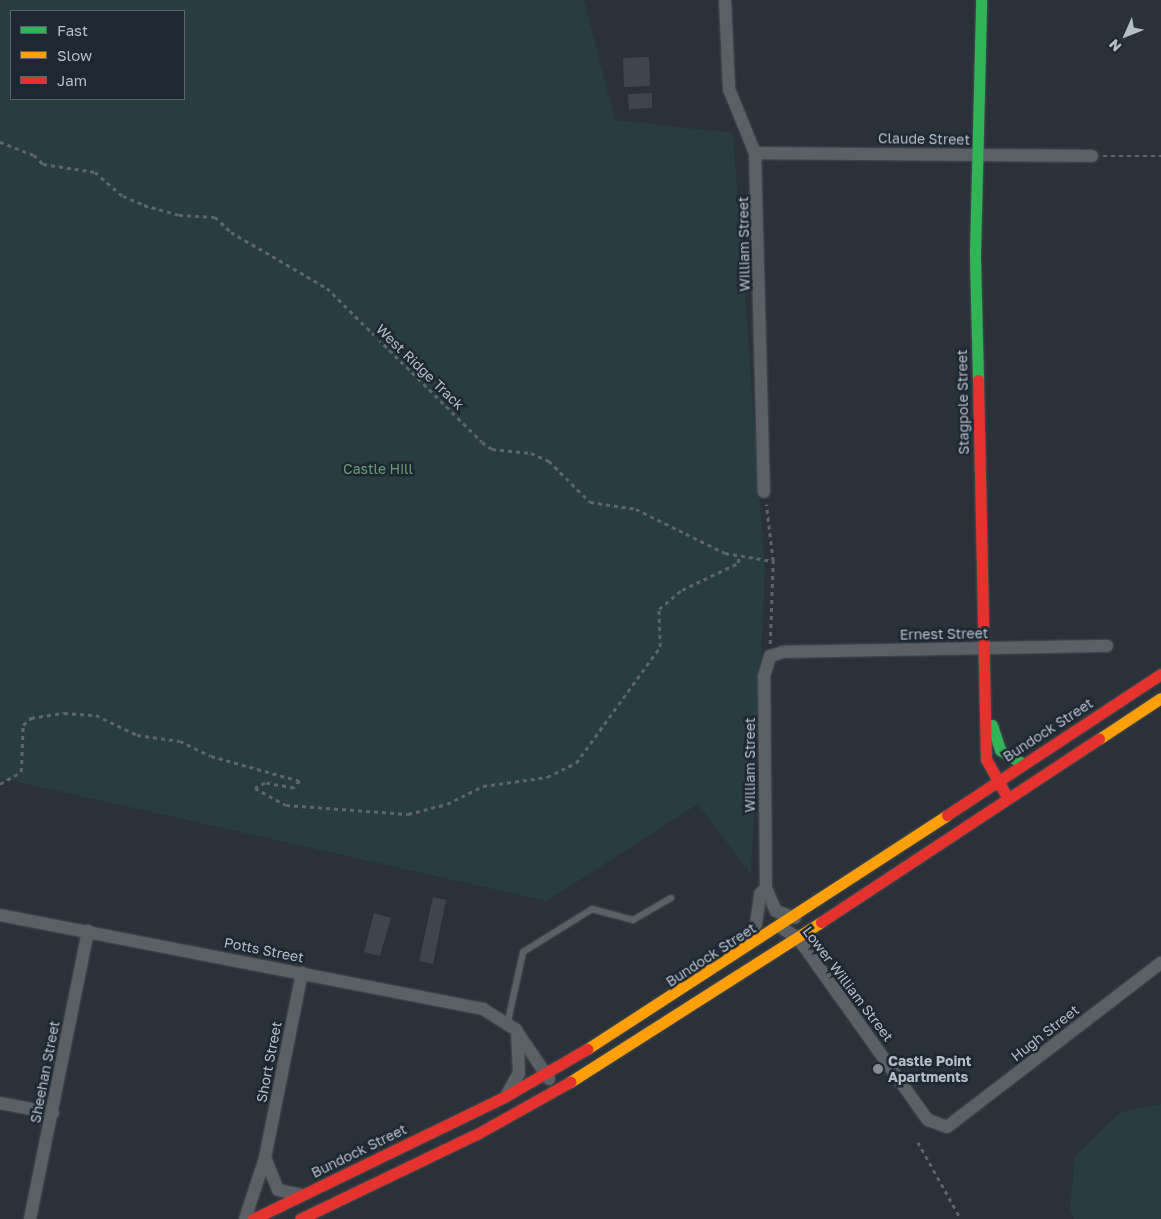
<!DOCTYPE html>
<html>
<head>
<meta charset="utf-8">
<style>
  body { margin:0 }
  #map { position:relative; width:1161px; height:1219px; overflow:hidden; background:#2a3139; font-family:"Golos Text",sans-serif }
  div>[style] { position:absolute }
  .green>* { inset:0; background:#273d3f }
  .building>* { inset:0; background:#3f454c }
  .path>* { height:2.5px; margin-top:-1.25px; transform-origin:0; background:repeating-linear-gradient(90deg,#5d646a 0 4px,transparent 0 8px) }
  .roads { filter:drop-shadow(0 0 1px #484d53) drop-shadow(0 0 1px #484d53) }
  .lane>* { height:6px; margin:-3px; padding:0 3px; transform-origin:3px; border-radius:3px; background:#5a6066 }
  .street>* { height:12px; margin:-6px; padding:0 6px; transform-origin:6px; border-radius:6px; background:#5a6066 }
  .fast>* { height:11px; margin:-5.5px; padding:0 5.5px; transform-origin:5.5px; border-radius:5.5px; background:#30b455 }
  .slow>* { height:11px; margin:-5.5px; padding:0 5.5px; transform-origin:5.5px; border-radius:5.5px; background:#ff9f0a }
  .jam>* { height:11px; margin:-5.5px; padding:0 5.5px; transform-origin:5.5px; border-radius:5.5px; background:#e5322d }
  .dots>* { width:14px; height:14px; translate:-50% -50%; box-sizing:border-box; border:2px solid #1d2833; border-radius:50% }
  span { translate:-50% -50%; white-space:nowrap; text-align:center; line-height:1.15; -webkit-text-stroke:5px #1d2833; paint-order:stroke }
  .street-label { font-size:14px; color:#b4bec9 }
  .park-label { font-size:14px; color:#6a9b72 }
  .poi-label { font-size:14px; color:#b4bec9; font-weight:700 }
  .left { translate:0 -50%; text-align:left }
  .legend { position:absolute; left:10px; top:10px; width:175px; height:90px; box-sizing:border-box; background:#1d2833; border:1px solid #59646f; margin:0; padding:6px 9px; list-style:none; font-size:15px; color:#b4bec9 }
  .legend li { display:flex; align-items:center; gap:10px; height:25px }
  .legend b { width:25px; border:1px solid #59646f }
  .north { position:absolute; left:1101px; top:10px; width:50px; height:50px; -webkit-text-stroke:4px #1d2833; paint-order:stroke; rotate:226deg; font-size:14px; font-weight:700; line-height:20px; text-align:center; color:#b4bec9 }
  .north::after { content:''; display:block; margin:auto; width:18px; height:22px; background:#b4bec9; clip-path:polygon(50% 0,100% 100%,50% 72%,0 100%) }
</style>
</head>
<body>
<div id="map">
  <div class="green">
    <div style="clip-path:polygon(evenodd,0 0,584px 0,615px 120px,733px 133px,765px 568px,751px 874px,698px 804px,547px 901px,0 778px,0 0,11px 11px,184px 11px,184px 99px,11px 99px,11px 11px)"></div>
    <div style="clip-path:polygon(1161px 1104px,1161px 1219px,1074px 1219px,1070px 1208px,1075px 1156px,1121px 1112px)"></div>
  </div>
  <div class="building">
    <div style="clip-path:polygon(649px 57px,650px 86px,624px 87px,623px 58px)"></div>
    <div style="clip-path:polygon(652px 93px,652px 108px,629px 109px,628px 94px)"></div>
    <div style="clip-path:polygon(433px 897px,446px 900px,433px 964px,419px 961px)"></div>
    <div style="clip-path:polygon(374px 913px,391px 918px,380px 956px,364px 952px)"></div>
  </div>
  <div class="path">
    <div style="left:0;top:142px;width:36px;rotate:21deg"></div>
    <div style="left:34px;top:155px;width:13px;rotate:45deg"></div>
    <div style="left:43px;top:164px;width:53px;rotate:8.7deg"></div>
    <div style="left:95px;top:172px;width:37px;rotate:41deg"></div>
    <div style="left:123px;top:196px;width:23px;rotate:23deg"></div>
    <div style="left:144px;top:205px;width:36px;rotate:16deg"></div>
    <div style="left:179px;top:215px;width:36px;rotate:3deg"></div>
    <div style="left:215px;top:217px;width:22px;rotate:43deg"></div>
    <div style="left:231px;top:232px;width:111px;rotate:30.3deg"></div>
    <div style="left:327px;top:288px;width:218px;rotate:44.8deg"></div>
    <div style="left:482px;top:442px;width:12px;rotate:35deg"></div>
    <div style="left:492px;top:449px;width:39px;rotate:6deg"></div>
    <div style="left:531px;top:453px;width:20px;rotate:24deg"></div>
    <div style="left:549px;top:461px;width:58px;rotate:45deg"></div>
    <div style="left:590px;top:502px;width:47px;rotate:8.7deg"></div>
    <div style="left:636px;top:509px;width:99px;rotate:26.3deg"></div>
    <div style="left:725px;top:553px;width:49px;rotate:9.5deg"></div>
    <div style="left:773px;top:561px;width:57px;rotate:-97deg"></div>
    <div style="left:1103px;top:156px;width:58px"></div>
    <div style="left:770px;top:644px;width:83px;rotate:-87.9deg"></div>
    <div style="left:0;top:784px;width:24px;rotate:-30deg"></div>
    <div style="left:21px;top:772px;width:47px;rotate:-87.6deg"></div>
    <div style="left:23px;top:725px;width:11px;rotate:-41deg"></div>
    <div style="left:31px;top:718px;width:33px;rotate:-9deg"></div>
    <div style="left:64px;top:713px;width:32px;rotate:4deg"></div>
    <div style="left:96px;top:715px;width:46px;rotate:26deg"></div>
    <div style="left:137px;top:735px;width:43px;rotate:7.9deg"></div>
    <div style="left:180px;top:741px;width:34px;rotate:26deg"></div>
    <div style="left:211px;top:756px;width:92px;rotate:15.7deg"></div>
    <div style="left:300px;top:781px;width:9px;rotate:131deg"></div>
    <div style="left:294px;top:788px;width:29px;rotate:-170deg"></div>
    <div style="left:265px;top:783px;width:11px;rotate:153deg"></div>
    <div style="left:255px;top:788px;width:35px;rotate:29deg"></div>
    <div style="left:286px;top:805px;width:122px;rotate:4.2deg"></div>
    <div style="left:408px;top:814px;width:40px;rotate:-14.4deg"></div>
    <div style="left:447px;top:804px;width:40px;rotate:-26.6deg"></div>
    <div style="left:483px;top:786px;width:65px;rotate:-8deg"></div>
    <div style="left:547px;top:777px;width:32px;rotate:-26deg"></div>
    <div style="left:576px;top:763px;width:143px;rotate:-54.1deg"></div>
    <div style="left:660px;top:647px;width:38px;rotate:-92deg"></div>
    <div style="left:659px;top:609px;width:30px;rotate:-40deg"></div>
    <div style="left:682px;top:590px;width:62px;rotate:-25.7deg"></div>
    <div style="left:738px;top:563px;width:8px;rotate:-83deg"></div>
    <div style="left:918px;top:1142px;width:88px;rotate:60.8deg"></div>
  </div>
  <div class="roads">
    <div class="lane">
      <div style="left:508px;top:1021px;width:71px;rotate:-77.7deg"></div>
      <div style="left:523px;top:952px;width:81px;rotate:-31.9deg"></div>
      <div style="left:592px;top:909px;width:42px;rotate:15deg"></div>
      <div style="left:633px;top:920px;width:44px;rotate:-30.1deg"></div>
    </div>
    <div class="street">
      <div style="left:725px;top:0;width:89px;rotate:87.4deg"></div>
      <div style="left:729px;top:89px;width:69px;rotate:67.9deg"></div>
      <div style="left:755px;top:153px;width:339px;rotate:88.5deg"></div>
      <div style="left:755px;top:153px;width:337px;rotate:0.5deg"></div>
      <div style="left:766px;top:888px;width:25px;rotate:67deg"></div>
      <div style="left:776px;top:911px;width:20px;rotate:20deg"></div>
      <div style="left:0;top:915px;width:492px;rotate:11deg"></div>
      <div style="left:483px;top:1009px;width:39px;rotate:32deg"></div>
      <div style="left:516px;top:1030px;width:59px;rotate:56deg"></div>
      <div style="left:756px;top:924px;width:30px;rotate:-82deg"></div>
      <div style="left:760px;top:894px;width:8px;rotate:-45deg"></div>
      <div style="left:766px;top:888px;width:212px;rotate:-90.5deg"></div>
      <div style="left:764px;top:676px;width:21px;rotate:-73deg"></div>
      <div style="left:770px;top:656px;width:14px;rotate:-17deg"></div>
      <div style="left:783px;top:652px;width:324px;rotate:-1.1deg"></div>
      <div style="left:780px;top:927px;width:21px;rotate:31deg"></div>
      <div style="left:798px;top:938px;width:224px;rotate:54.5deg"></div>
      <div style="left:928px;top:1120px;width:20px;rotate:20deg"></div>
      <div style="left:947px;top:1127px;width:270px;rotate:-37.5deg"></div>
      <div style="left:507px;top:1094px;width:24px;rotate:-60deg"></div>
      <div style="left:519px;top:1073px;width:41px;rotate:-92.8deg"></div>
      <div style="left:0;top:1103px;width:54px;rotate:10.7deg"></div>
      <div style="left:266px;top:1160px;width:32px;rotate:68deg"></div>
      <div style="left:278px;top:1190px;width:25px;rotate:12deg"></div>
      <div style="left:30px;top:1219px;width:294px;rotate:-78.6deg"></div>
      <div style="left:245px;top:1219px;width:64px;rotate:-71.8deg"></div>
      <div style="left:265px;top:1158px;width:189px;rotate:-78.7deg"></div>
    </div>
    <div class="fast">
      <div style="left:978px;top:380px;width:126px;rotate:-91.4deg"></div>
      <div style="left:975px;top:254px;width:254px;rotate:-88.6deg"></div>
      <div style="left:992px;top:725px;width:26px;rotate:72deg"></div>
      <div style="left:1000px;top:750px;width:27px;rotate:31deg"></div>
    </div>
    <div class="slow">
      <div style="left:1099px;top:739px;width:74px;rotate:-33.5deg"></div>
      <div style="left:587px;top:1049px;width:429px;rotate:-33deg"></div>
      <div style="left:570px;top:1082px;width:298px;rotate:-32.5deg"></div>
    </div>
    <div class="jam">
      <div style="left:978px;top:380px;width:379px;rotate:88.8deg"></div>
      <div style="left:986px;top:759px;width:38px;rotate:61deg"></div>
      <div style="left:947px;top:815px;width:256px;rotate:-33.4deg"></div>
      <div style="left:821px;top:922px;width:333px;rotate:-33.4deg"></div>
      <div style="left:253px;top:1219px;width:281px;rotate:-25.9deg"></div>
      <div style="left:506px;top:1096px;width:94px;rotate:-30.1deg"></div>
      <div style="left:300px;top:1219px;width:196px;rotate:-25.7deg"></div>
      <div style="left:477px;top:1134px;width:107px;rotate:-29.2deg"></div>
    </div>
  </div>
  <div class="dots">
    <div style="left:878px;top:1069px;background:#848d97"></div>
  </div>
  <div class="street-label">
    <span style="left:924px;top:139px;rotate:1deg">Claude Street</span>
    <span style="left:744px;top:244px;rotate:-91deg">William Street</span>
    <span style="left:420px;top:367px;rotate:44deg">West Ridge Track</span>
    <span style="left:963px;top:402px;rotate:-91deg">Stagpole Street</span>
    <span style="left:944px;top:634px;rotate:-1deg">Ernest Street</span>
    <span style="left:1048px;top:730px;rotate:-33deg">Bundock Street</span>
    <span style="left:750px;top:765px;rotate:-90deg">William Street</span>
    <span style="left:264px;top:950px;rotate:11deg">Potts Street</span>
    <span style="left:711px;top:955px;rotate:-33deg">Bundock Street</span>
    <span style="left:848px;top:984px;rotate:53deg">Lower William Street</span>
    <span style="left:1045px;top:1033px;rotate:-38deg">Hugh Street</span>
    <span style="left:269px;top:1062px;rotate:-79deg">Short Street</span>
    <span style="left:45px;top:1072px;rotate:-79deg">Sheehan Street</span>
    <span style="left:359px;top:1151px;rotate:-26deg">Bundock Street</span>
  </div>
  <div class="park-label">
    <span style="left:378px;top:469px">Castle Hill</span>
  </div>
  <div class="poi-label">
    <span class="left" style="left:888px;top:1069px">Castle Point<br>Apartments</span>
  </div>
  <ul class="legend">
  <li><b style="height:6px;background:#30b455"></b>Fast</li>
  <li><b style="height:6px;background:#ff9f0a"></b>Slow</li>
  <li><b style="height:6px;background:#e5322d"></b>Jam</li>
  </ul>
  <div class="north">N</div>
</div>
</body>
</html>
